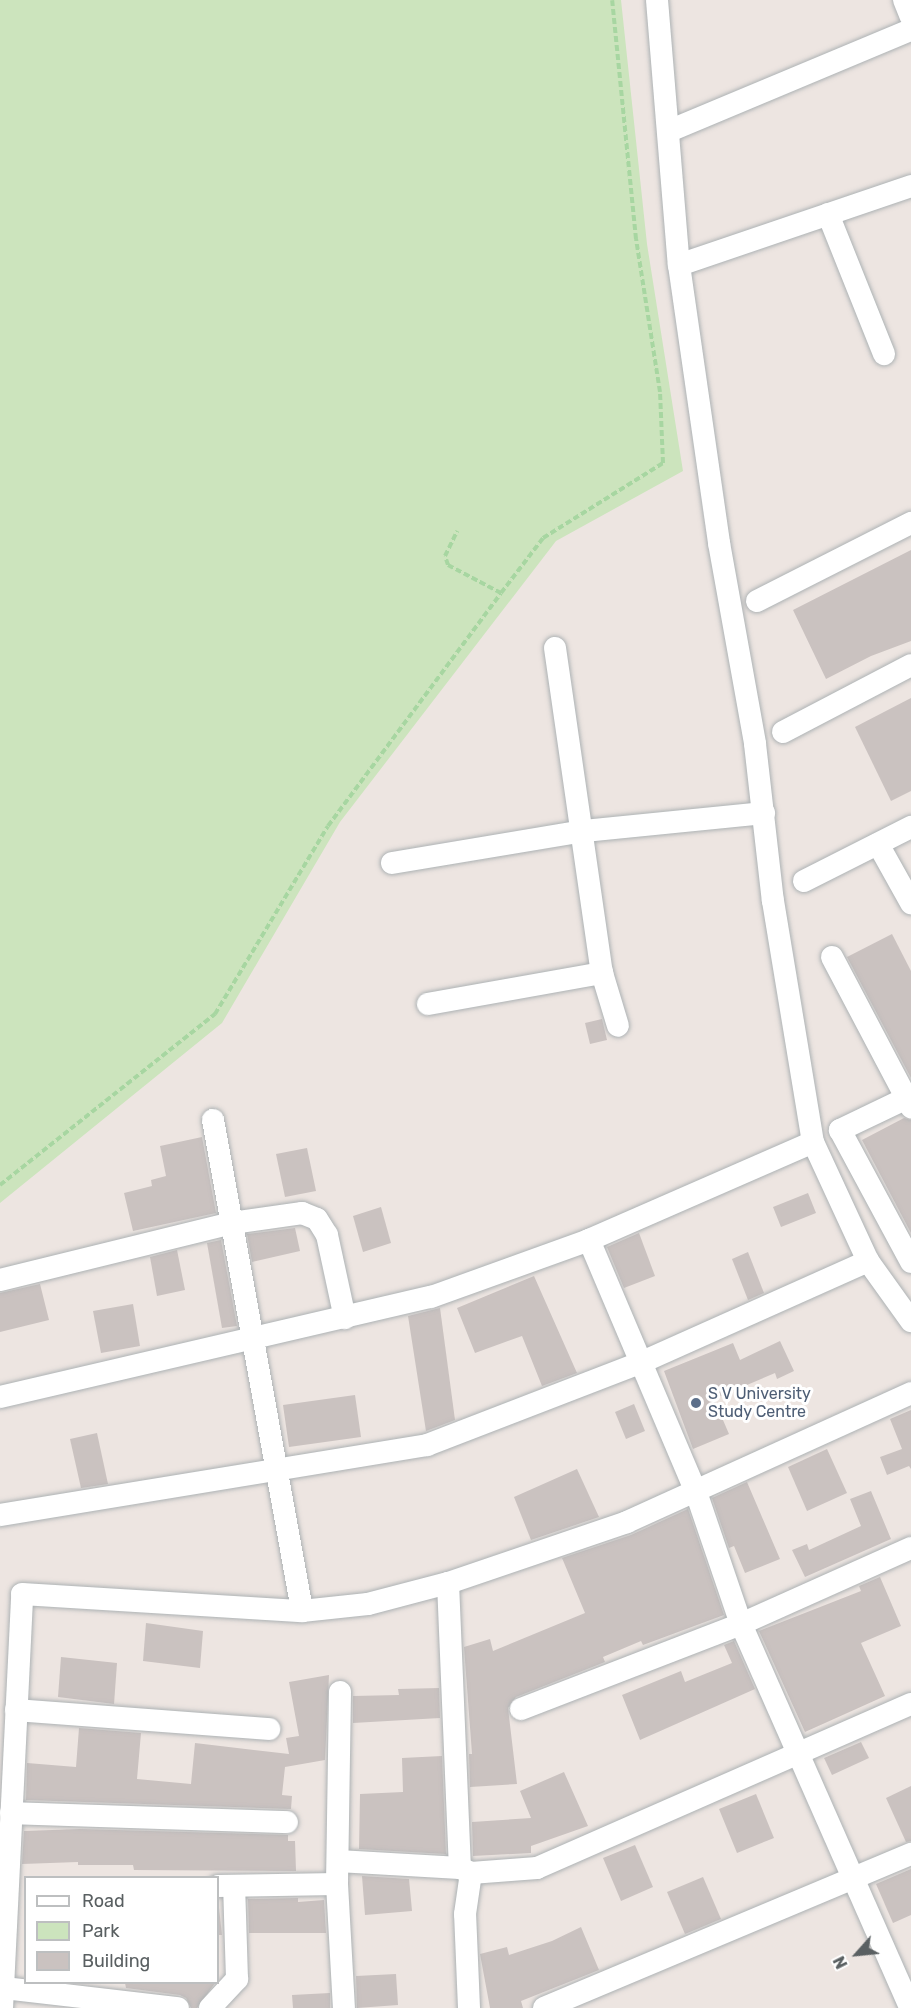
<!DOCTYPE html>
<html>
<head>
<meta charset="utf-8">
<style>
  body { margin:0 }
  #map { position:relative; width:911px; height:2008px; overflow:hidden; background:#ede5e1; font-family:Rubik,sans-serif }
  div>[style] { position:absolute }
  .green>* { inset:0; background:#cce4bd }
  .building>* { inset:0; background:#cac2c0 }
  .path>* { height:4px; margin-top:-2px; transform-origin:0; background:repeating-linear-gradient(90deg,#a7d6a1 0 6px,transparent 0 9px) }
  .roads { filter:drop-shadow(0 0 2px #adb2b4) drop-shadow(0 0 2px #adb2b4) }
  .minor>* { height:22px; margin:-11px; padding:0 11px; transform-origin:11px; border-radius:11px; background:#fff }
  .dots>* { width:16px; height:16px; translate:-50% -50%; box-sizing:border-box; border:3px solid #fff; border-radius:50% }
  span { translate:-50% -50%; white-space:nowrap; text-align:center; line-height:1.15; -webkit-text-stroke:6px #fff; paint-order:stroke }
  .service-label { font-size:16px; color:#4e5e75 }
  .left { translate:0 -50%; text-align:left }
  .legend { position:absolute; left:24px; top:1876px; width:195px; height:108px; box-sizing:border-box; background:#fff; border:2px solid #bdbfc0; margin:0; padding:8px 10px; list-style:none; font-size:18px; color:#5a6062 }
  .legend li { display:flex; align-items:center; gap:12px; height:30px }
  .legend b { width:30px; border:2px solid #bdbfc0 }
  .north { position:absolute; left:827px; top:1924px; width:60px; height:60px; -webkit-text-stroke:4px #fff; paint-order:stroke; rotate:243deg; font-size:16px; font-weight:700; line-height:24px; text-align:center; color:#5a6062 }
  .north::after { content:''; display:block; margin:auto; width:21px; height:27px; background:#5a6062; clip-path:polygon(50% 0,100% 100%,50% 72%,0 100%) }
</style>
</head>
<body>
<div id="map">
  <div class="green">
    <div style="clip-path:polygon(0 0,621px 0,647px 244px,683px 471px,556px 541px,340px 822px,222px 1023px,0 1203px)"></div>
  </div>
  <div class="building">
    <div style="clip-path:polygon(911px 550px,911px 641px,871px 656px,826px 679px,793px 610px)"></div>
    <div style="clip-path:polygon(911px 698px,911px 791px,891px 801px,855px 727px)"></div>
    <div style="clip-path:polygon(892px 934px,911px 971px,911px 1078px,847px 957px)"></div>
    <div style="clip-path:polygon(602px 1019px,607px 1040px,590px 1044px,585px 1023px)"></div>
    <div style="clip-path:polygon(904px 1118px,911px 1120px,911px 1233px,862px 1140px)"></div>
    <div style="clip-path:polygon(202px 1137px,216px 1213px,133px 1231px,124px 1193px,152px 1186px,151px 1180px,166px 1176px,160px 1146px)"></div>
    <div style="clip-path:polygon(307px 1148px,316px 1191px,285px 1197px,276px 1154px)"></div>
    <div style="clip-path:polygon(808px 1193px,816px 1213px,781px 1227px,773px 1207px)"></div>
    <div style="clip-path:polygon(381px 1207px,391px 1243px,363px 1252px,353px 1216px)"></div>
    <div style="clip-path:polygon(295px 1228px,300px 1251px,252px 1262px,247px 1234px)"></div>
    <div style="clip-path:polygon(639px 1233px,655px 1276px,624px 1288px,607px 1247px)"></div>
    <div style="clip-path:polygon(221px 1240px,237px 1326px,222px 1328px,207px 1243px)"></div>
    <div style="clip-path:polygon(177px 1250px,185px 1290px,157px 1296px,150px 1257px)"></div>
    <div style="clip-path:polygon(748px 1252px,764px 1293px,748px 1300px,732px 1259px)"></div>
    <div style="clip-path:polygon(534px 1276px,577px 1373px,542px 1386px,522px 1336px,475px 1353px,457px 1308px)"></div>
    <div style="clip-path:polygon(40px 1284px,49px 1320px,0 1332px,0 1293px)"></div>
    <div style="clip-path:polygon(133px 1304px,140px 1346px,101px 1353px,93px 1311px)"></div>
    <div style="clip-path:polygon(440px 1308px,455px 1420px,426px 1431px,408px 1316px)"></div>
    <div style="clip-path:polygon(780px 1341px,794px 1371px,777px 1379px,775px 1373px,714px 1399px,729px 1434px,693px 1449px,664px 1371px,733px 1343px,740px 1360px)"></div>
    <div style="clip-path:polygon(355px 1395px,361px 1437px,289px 1447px,283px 1405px)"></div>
    <div style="clip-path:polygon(634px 1404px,645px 1431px,626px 1439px,615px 1412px)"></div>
    <div style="clip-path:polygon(911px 1410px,911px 1469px,909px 1466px,887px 1475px,880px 1457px,902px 1449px,890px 1419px)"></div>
    <div style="clip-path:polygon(97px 1433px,108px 1484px,81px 1488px,70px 1439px)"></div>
    <div style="clip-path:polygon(827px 1449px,847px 1493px,807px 1511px,788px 1467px)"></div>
    <div style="clip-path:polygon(577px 1469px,599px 1517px,531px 1540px,514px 1497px)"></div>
    <div style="clip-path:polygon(747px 1482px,780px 1559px,745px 1573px,734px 1546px,729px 1548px,712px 1498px)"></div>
    <div style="clip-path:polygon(871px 1491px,891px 1539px,805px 1577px,792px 1550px,807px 1544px,809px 1550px,861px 1526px,850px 1499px)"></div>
    <div style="clip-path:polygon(688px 1509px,724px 1615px,643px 1645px,641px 1641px,603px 1657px,605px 1662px,516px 1697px,508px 1708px,517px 1784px,470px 1787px,469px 1754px,472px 1754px,464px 1647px,490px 1639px,493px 1651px,585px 1613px,562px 1558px,631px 1535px)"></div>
    <div style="clip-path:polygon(880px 1577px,901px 1626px,861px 1643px,885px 1696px,805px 1732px,759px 1631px,861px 1591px,859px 1586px)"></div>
    <div style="clip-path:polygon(146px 1623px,203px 1631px,200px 1668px,143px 1661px)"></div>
    <div style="clip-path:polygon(734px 1641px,755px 1689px,640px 1740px,622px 1695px,681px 1671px,685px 1682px,732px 1663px,724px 1645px)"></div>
    <div style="clip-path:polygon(61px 1657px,117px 1663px,114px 1704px,58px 1697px)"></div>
    <div style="clip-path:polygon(329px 1675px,325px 1760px,285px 1767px,282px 1795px,292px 1796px,291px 1809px,26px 1800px,27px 1763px,76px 1767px,79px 1728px,141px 1733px,137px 1779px,191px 1784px,195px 1743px,289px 1754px,286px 1738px,299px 1736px,289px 1682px)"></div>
    <div style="clip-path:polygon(439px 1688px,440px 1718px,353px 1723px,353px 1696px,399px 1695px,398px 1689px)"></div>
    <div style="clip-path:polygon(861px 1742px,869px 1758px,832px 1775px,824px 1758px)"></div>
    <div style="clip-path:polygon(442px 1756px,446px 1854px,359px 1849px,360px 1794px,403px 1792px,402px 1758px)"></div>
    <div style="clip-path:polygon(564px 1772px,588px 1826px,531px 1846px,531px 1853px,473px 1856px,472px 1822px,531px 1818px,520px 1791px)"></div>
    <div style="clip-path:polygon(911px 1786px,911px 1841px,906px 1842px,886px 1798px)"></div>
    <div style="clip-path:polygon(756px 1794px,774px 1838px,737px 1853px,719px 1809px)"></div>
    <div style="clip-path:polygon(80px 1829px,288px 1835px,288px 1841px,295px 1841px,296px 1871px,134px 1870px,133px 1865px,78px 1865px,78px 1862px,22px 1864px,24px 1831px)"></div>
    <div style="clip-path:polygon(635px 1845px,653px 1887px,621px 1901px,603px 1858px)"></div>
    <div style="clip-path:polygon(911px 1869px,911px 1915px,893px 1923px,876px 1884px)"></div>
    <div style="clip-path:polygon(362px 1876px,409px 1879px,412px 1911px,365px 1915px)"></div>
    <div style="clip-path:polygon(703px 1877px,721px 1919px,685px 1934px,667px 1892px)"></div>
    <div style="clip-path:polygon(298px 1898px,298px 1902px,324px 1900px,326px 1933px,249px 1933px,248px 1899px)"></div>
    <div style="clip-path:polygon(218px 1899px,222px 1935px,218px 1935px)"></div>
    <div style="clip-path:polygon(581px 1927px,599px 1970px,521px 2001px,523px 2008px,490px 2008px,480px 1954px,507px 1947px,509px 1955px,552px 1941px)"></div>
    <div style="clip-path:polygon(396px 1974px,398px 2005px,357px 2008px,356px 1976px)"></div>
    <div style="clip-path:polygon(125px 1983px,215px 1983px,197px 2008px,191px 2008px,186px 1998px,180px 1995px,126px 1988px)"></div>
    <div style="clip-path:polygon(330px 1993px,330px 2008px,293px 2008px,292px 1995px)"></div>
  </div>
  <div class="path">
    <div style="left:501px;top:593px;width:69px;rotate:-52.6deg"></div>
    <div style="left:543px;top:538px;width:142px;rotate:-32deg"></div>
    <div style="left:663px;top:463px;width:71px;rotate:-92.4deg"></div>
    <div style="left:660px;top:392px;width:155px;rotate:-98.9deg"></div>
    <div style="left:636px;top:239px;width:240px;rotate:-95.7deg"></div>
    <div style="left:0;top:1185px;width:275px;rotate:-38.5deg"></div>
    <div style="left:215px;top:1014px;width:219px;rotate:-59deg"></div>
    <div style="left:328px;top:826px;width:290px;rotate:-53.4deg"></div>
    <div style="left:501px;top:593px;width:60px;rotate:-152.2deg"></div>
    <div style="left:448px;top:565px;width:9px;rotate:-108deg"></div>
    <div style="left:445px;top:556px;width:28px;rotate:-64deg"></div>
  </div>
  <div class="roads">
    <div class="minor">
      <div style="left:657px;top:0;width:266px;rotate:85.3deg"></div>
      <div style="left:679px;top:265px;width:281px;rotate:81.8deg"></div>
      <div style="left:719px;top:543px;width:204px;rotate:79.8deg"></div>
      <div style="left:755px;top:744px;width:158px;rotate:83.5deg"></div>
      <div style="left:773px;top:901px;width:244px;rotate:80.6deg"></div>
      <div style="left:813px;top:1142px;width:131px;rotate:65.2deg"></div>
      <div style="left:868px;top:1261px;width:74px;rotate:54.4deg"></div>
      <div style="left:904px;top:0;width:18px;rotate:68deg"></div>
      <div style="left:669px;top:131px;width:262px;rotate:-22.7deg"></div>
      <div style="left:828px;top:214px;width:151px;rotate:68.2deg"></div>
      <div style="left:679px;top:265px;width:245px;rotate:-18.8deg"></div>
      <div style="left:757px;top:601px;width:173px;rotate:-26.9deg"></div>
      <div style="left:555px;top:648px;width:328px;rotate:81.8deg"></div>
      <div style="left:602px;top:973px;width:55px;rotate:73.2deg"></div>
      <div style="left:783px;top:732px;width:144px;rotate:-27.6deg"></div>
      <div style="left:878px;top:844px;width:68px;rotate:60.8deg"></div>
      <div style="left:392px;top:863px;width:195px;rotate:-9.5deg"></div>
      <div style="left:584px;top:831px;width:181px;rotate:-5.7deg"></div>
      <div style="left:804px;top:881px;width:120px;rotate:-26.8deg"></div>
      <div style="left:832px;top:957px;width:170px;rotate:62.2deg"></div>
      <div style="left:428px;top:1004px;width:177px;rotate:-10.1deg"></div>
      <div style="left:911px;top:1096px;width:79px;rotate:154.4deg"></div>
      <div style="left:840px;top:1130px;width:150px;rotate:61.7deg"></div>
      <div style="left:213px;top:1120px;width:499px;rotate:79.7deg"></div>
      <div style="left:589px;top:1240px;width:274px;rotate:67deg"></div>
      <div style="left:696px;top:1492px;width:139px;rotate:71.2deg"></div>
      <div style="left:741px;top:1624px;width:420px;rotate:66.2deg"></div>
      <div style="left:0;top:1280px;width:239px;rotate:-13.8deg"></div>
      <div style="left:232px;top:1223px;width:71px;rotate:-8.1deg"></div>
      <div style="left:302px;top:1213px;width:16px;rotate:22deg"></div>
      <div style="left:317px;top:1219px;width:19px;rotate:58deg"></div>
      <div style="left:327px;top:1235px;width:85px;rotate:77.8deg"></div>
      <div style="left:0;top:1397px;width:442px;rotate:-13.1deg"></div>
      <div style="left:431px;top:1297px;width:168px;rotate:-19.8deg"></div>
      <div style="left:589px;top:1240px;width:244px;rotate:-23.6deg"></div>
      <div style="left:0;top:1515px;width:433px;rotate:-9.3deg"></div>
      <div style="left:427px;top:1445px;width:228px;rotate:-21.1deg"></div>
      <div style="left:640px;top:1363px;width:250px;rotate:-24.1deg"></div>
      <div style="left:448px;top:1583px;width:285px;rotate:87.6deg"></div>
      <div style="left:340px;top:1692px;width:192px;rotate:90.9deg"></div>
      <div style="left:337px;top:1884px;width:124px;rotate:86.8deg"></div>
      <div style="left:521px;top:1709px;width:236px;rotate:-21.1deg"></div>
      <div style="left:741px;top:1624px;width:186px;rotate:-24.1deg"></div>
      <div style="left:16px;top:1710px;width:254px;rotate:4.3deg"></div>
      <div style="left:11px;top:1813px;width:276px;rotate:1.9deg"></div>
      <div style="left:338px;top:1861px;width:122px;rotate:3.3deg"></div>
      <div style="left:460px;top:1868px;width:12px;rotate:24deg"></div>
      <div style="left:471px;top:1873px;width:66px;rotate:-4.3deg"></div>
      <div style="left:537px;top:1868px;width:408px;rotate:-23.7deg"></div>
      <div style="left:218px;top:1886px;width:119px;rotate:-1deg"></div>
      <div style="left:4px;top:1988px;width:175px;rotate:6.6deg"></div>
      <div style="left:2px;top:2008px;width:414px;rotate:-87.2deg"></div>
      <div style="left:22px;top:1594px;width:281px;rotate:3.5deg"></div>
      <div style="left:302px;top:1611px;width:66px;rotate:-6.1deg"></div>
      <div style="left:368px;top:1604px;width:83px;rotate:-14.7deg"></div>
      <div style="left:448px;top:1583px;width:189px;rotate:-18.8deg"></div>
      <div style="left:627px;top:1522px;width:312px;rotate:-24.4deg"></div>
      <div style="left:210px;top:2008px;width:40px;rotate:-47deg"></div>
      <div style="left:237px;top:1979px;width:93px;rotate:-91.8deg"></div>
      <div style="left:469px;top:2008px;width:94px;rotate:-92.4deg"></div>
      <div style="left:465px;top:1914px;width:41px;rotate:-81.7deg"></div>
      <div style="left:544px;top:2008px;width:398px;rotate:-22.8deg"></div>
    </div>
  </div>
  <div class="dots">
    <div style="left:696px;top:1403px;background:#5c6f8a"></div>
  </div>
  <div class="service-label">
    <span class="left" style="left:708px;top:1403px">S V University<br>Study Centre</span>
  </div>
  <ul class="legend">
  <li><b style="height:8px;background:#fff"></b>Road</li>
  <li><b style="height:16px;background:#cce4bd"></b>Park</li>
  <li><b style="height:16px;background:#cac2c0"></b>Building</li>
  </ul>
  <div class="north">N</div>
</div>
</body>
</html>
